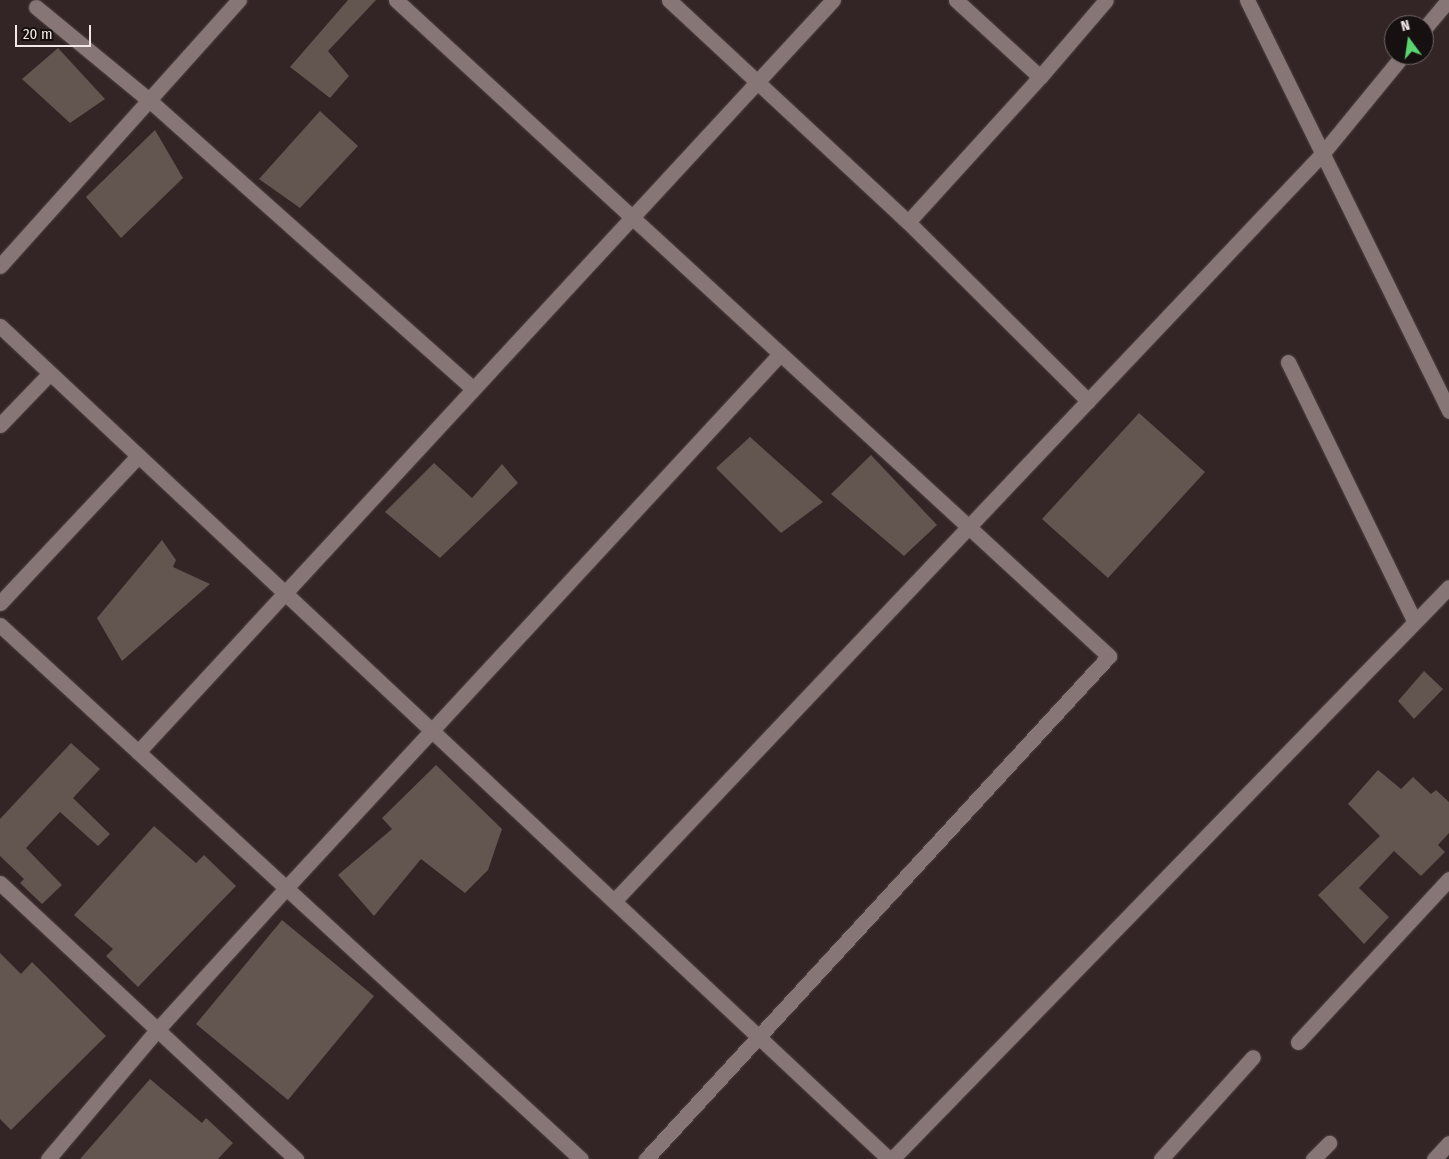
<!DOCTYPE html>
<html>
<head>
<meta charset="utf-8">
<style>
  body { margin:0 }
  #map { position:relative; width:1449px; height:1159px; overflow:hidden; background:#332525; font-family:"Fira Sans Condensed",sans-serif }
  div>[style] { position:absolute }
  .building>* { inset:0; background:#63554f }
  .roads { filter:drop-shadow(0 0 1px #4e4242) drop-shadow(0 0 1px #4e4242) }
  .street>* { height:15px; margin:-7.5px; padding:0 7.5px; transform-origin:7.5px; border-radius:7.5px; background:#877676 }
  span { translate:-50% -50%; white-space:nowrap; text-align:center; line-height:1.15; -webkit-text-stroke:4.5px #171010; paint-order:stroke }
  .north { position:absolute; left:1384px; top:15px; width:50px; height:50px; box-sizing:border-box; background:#171010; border:1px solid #6e6666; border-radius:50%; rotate:346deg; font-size:14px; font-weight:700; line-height:20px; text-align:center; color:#f1e8e7 }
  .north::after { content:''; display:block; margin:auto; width:18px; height:22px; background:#59d56f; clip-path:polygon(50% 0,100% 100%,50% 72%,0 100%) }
  .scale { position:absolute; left:15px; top:25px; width:76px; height:22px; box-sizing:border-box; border:2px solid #f1e8e7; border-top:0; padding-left:6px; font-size:15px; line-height:18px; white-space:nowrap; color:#f1e8e7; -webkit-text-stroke:4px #171010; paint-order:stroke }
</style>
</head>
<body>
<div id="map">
  <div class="building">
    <div style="clip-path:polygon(348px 0,376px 0,328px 51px,349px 76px,330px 98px,290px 67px)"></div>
    <div style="clip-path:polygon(58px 48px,105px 99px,70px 123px,22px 79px)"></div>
    <div style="clip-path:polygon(320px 111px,358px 146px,300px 208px,259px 179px)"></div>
    <div style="clip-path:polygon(155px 130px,183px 178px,121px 238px,86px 197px)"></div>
    <div style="clip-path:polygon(1139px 413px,1205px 472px,1108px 578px,1042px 519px)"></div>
    <div style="clip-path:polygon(750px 437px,823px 502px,781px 533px,716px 468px)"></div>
    <div style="clip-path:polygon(871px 455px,937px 525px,904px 556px,831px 494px)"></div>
    <div style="clip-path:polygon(434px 463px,472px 498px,502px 464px,518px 483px,440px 558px,385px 512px)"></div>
    <div style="clip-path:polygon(162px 540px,176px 560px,173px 567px,210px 584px,122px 661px,97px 618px)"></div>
    <div style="clip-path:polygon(1424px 671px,1443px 689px,1414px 719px,1398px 701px)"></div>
    <div style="clip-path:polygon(71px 743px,100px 769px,73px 798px,110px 834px,98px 846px,60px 812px,26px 848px,62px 885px,42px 904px,20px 883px,24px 879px,0 856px,0 819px)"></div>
    <div style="clip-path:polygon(436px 765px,502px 829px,488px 870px,465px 893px,421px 859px,374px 916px,338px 875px,392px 829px,382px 818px)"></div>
    <div style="clip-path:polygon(1378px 770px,1401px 789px,1413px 777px,1431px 794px,1436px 790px,1449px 802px,1449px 833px,1438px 845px,1445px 852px,1421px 876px,1394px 851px,1359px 888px,1389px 917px,1364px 944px,1318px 895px,1380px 836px,1348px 804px)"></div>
    <div style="clip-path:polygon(154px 826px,196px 863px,204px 855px,236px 886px,138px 987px,106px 956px,113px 949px,74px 915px)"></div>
    <div style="clip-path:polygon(282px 920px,374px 996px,288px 1100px,196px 1024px)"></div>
    <div style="clip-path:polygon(0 953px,21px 974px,32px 962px,106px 1036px,11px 1130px,0 1119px)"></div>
    <div style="clip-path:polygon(150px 1079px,202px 1123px,206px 1118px,233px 1143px,218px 1159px,80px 1159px)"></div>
  </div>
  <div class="roads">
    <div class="street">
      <div style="left:396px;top:0;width:969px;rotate:42.62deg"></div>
      <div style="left:1109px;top:656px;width:684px;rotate:132.63deg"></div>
      <div style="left:669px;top:0;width:326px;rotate:42.9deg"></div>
      <div style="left:908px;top:222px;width:254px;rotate:44.8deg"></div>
      <div style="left:1247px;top:0;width:458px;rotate:63.8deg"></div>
      <div style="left:36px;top:7px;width:146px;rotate:39.5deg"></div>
      <div style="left:149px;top:100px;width:434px;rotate:41.7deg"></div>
      <div style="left:1424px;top:29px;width:38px;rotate:-50deg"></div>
      <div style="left:1040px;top:77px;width:101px;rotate:-49.4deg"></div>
      <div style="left:908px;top:222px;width:196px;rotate:-47.7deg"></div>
      <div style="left:1040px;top:77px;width:114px;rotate:-137.5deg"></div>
      <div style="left:0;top:266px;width:358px;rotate:-48.1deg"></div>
      <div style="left:0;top:326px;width:1218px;rotate:43.14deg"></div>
      <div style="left:1288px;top:362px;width:289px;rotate:64deg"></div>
      <div style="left:0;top:425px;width:72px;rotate:-46.1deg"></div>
      <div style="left:0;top:603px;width:202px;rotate:-46.8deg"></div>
      <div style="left:0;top:625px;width:789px;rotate:42.59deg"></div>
      <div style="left:138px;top:752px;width:1024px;rotate:-47.26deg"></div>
      <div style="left:0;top:883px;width:405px;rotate:43deg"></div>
      <div style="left:614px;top:901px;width:1029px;rotate:-46.54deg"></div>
      <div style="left:1322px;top:154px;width:128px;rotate:-50.7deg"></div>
      <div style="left:1298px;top:1042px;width:222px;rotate:-47.2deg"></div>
      <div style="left:48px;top:1159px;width:169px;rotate:-49.8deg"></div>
      <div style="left:157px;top:1030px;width:192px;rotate:-47.7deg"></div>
      <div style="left:286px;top:888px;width:727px;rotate:-47.23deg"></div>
      <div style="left:892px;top:1159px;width:798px;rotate:-45.76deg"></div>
      <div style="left:1161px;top:1159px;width:137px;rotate:-48deg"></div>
      <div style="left:1313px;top:1159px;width:23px;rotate:-45deg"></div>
      <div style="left:1434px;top:1159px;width:22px;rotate:-47deg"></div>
    </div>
  </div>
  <div class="north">N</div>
  <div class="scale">20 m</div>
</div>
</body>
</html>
